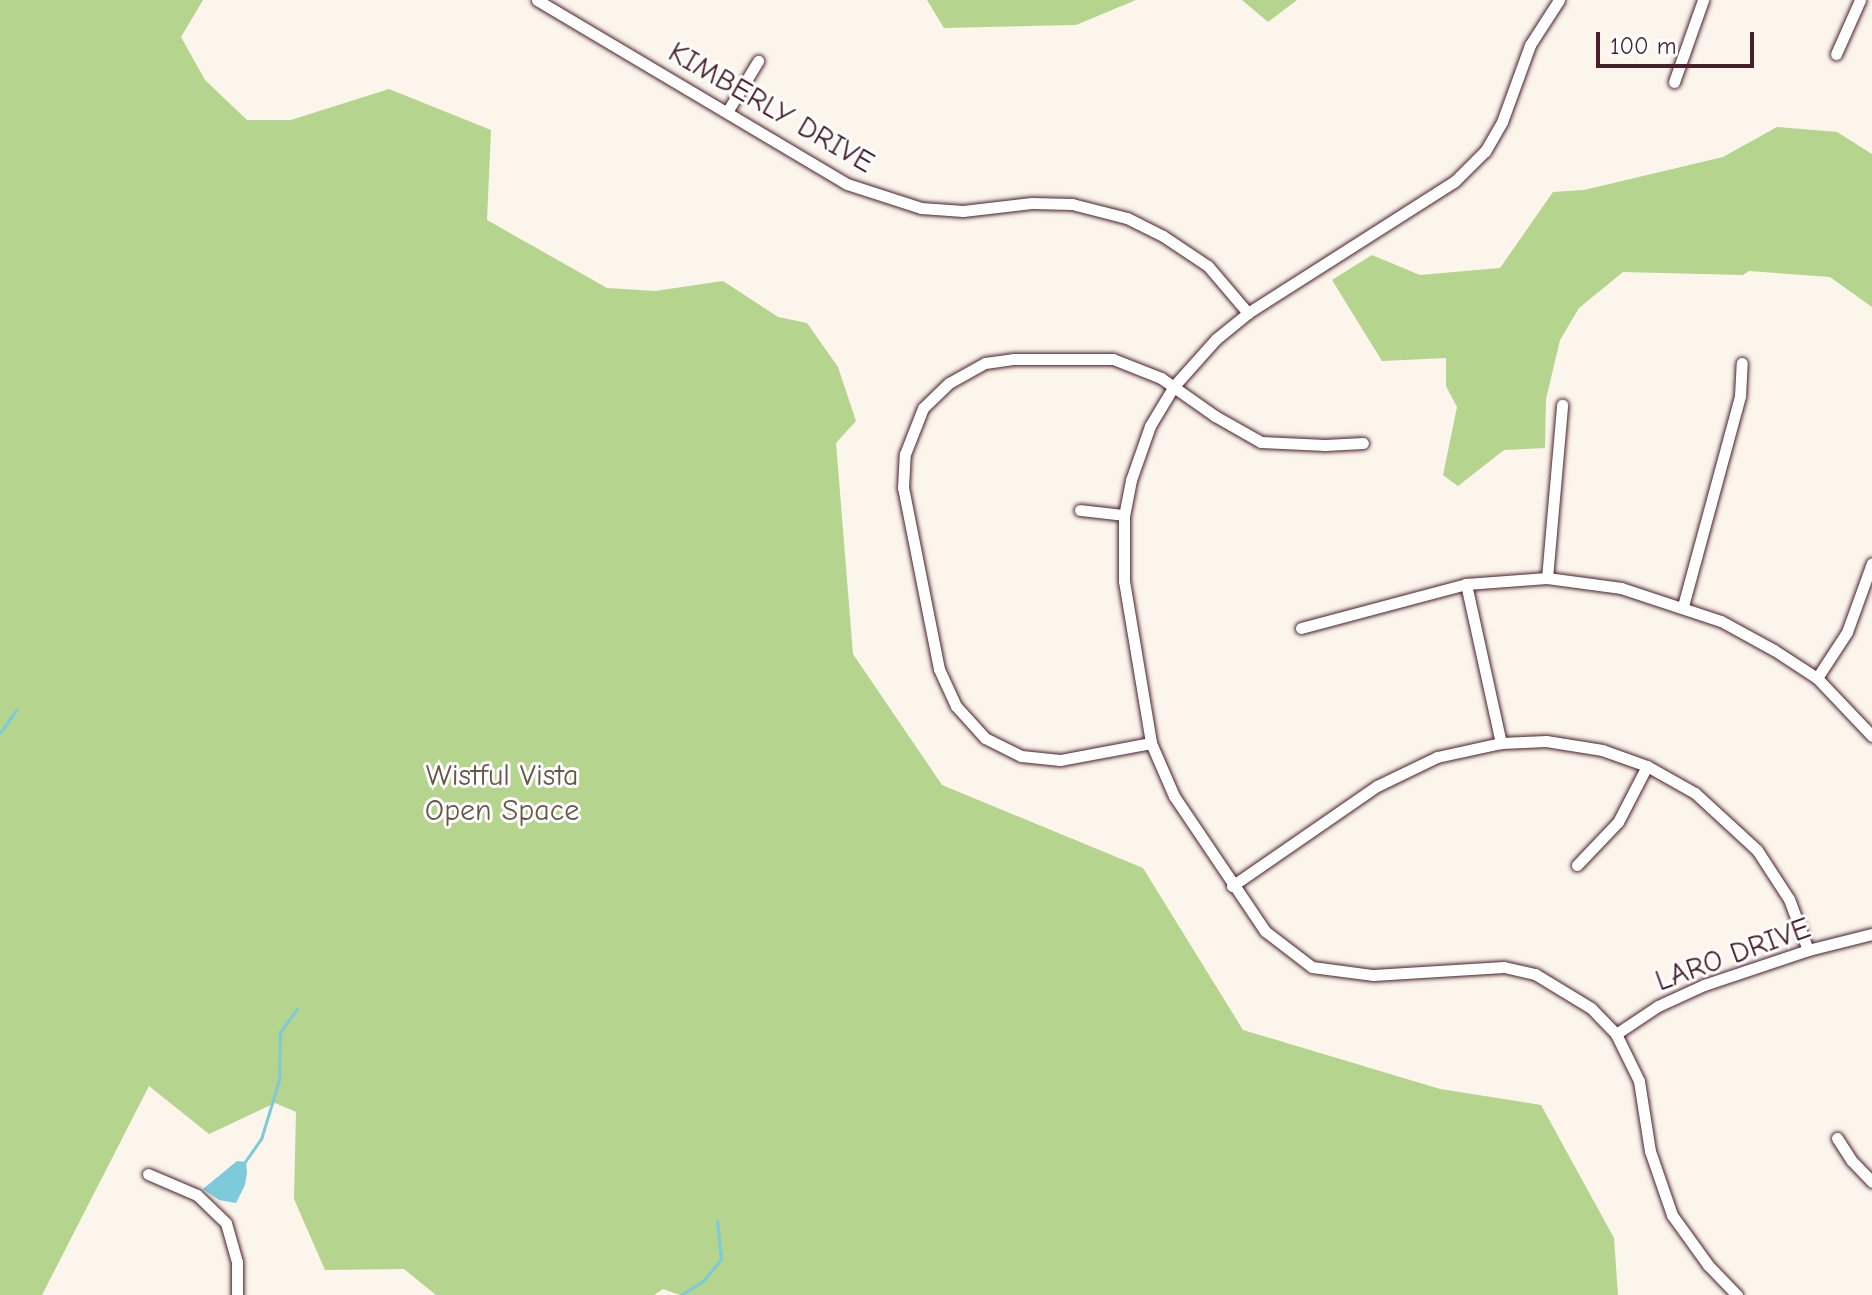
<!DOCTYPE html>
<html>
<head>
<meta charset="utf-8">
<style>
  body { margin:0 }
  #map { position:relative; width:1872px; height:1295px; overflow:hidden; background:#fbf5ec; font-family:"Comic Neue",sans-serif }
  div>[style] { position:absolute }
  .green>* { inset:0; background:#b5d48d }
  .water>* { inset:0; background:#7ccada }
  .stream>* { height:3px; margin:-1.5px; padding:0 1.5px; transform-origin:1.5px; border-radius:1.5px; background:#7ccada }
  .roads { filter:drop-shadow(0 0 2px #4a1f2b) drop-shadow(0 0 2px #4a1f2b) }
  .minor>* { height:11px; margin:-5.5px; padding:0 5.5px; transform-origin:5.5px; border-radius:5.5px; background:#fff }
  span { translate:-50% -50%; white-space:nowrap; text-align:center; line-height:1.15; -webkit-text-stroke:6px #fff; paint-order:stroke }
  .street-label { font-size:30px; color:#4a1f2b }
  .park-label { font-size:30px; color:#6a5548 }
  .scale { position:absolute; left:1596px; top:32px; width:158px; height:36px; box-sizing:border-box; border:4px solid #4a1f2b; border-top:0; padding-left:10px; font-size:24px; line-height:28px; white-space:nowrap; color:#4a1f2b; -webkit-text-stroke:6px #fff; paint-order:stroke }
</style>
</head>
<body>
<div id="map">
  <div class="green">
    <div style="clip-path:polygon(0 0,203px 0,181px 37px,205px 80px,247px 120px,291px 120px,389px 89px,491px 130px,487px 220px,607px 288px,655px 291px,723px 281px,778px 317px,807px 323px,838px 367px,856px 421px,836px 443px,853px 654px,942px 785px,1143px 868px,1243px 1030px,1440px 1089px,1541px 1105px,1614px 1238px,1618px 1295px,680px 1295px,663px 1289px,654px 1295px,436px 1295px,404px 1269px,325px 1270px,294px 1199px,296px 1112px,275px 1103px,209px 1134px,149px 1086px,42px 1295px,0 1295px)"></div>
    <div style="clip-path:polygon(927px 0,1136px 0,1076px 25px,944px 28px)"></div>
    <div style="clip-path:polygon(1242px 0,1297px 0,1268px 22px)"></div>
    <div style="clip-path:polygon(1777px 127px,1837px 132px,1872px 154px,1872px 307px,1830px 277px,1749px 271px,1743px 275px,1623px 272px,1579px 308px,1560px 340px,1546px 399px,1545px 448px,1504px 450px,1458px 486px,1443px 475px,1457px 407px,1446px 386px,1446px 358px,1382px 361px,1332px 280px,1372px 255px,1420px 275px,1500px 268px,1553px 192px,1584px 190px,1723px 157px)"></div>
  </div>
  <div class="water">
    <div style="clip-path:polygon(237px 1161px,246px 1162px,247px 1172px,245px 1185px,236px 1203px,219px 1200px,203px 1189px)"></div>
  </div>
  <div class="stream">
    <div style="left:0;top:733px;width:28px;rotate:-55deg"></div>
    <div style="left:244px;top:1163px;width:29px;rotate:-55deg"></div>
    <div style="left:261px;top:1139px;width:62px;rotate:-73deg"></div>
    <div style="left:279px;top:1080px;width:48px;rotate:-88.8deg"></div>
    <div style="left:280px;top:1032px;width:29px;rotate:-54deg"></div>
    <div style="left:681px;top:1295px;width:27px;rotate:-33deg"></div>
    <div style="left:704px;top:1280px;width:27px;rotate:-51deg"></div>
    <div style="left:721px;top:1259px;width:38px;rotate:-96deg"></div>
  </div>
  <div class="roads">
    <div class="minor">
      <div style="left:537px;top:0;width:360px;rotate:30.7deg"></div>
      <div style="left:847px;top:184px;width:78px;rotate:18deg"></div>
      <div style="left:921px;top:208px;width:42px;rotate:4.1deg"></div>
      <div style="left:963px;top:211px;width:69px;rotate:-6.6deg"></div>
      <div style="left:1032px;top:203px;width:40px;rotate:1.4deg"></div>
      <div style="left:1072px;top:204px;width:57px;rotate:14.3deg"></div>
      <div style="left:1127px;top:218px;width:40px;rotate:26.6deg"></div>
      <div style="left:1163px;top:236px;width:54px;rotate:33.7deg"></div>
      <div style="left:1208px;top:266px;width:62px;rotate:49.6deg"></div>
      <div style="left:1559px;top:0;width:54px;rotate:122.8deg"></div>
      <div style="left:1530px;top:45px;width:82px;rotate:110deg"></div>
      <div style="left:1502px;top:122px;width:34px;rotate:120deg"></div>
      <div style="left:1485px;top:151px;width:42px;rotate:135deg"></div>
      <div style="left:1455px;top:181px;width:246px;rotate:147.5deg"></div>
      <div style="left:1248px;top:313px;width:41px;rotate:140.9deg"></div>
      <div style="left:1216px;top:339px;width:63px;rotate:131.8deg"></div>
      <div style="left:1174px;top:386px;width:47px;rotate:121deg"></div>
      <div style="left:1150px;top:426px;width:57px;rotate:109.4deg"></div>
      <div style="left:1131px;top:480px;width:36px;rotate:101deg"></div>
      <div style="left:1124px;top:515px;width:66px;rotate:90deg"></div>
      <div style="left:1124px;top:581px;width:164px;rotate:80.5deg"></div>
      <div style="left:1151px;top:743px;width:58px;rotate:66.5deg"></div>
      <div style="left:1174px;top:796px;width:163px;rotate:56deg"></div>
      <div style="left:1265px;top:931px;width:59px;rotate:37.5deg"></div>
      <div style="left:1312px;top:967px;width:62px;rotate:7.5deg"></div>
      <div style="left:1373px;top:975px;width:131px;rotate:-3.5deg"></div>
      <div style="left:1504px;top:967px;width:32px;rotate:13deg"></div>
      <div style="left:1535px;top:974px;width:66px;rotate:31.3deg"></div>
      <div style="left:1591px;top:1008px;width:36px;rotate:46deg"></div>
      <div style="left:1616px;top:1034px;width:52px;rotate:63.9deg"></div>
      <div style="left:1639px;top:1081px;width:71px;rotate:81.1deg"></div>
      <div style="left:1650px;top:1151px;width:68px;rotate:71deg"></div>
      <div style="left:1672px;top:1215px;width:62px;rotate:54.2deg"></div>
      <div style="left:1708px;top:1265px;width:42px;rotate:46deg"></div>
      <div style="left:1836px;top:54px;width:59px;rotate:-66deg"></div>
      <div style="left:1674px;top:82px;width:87px;rotate:-70.5deg"></div>
      <div style="left:727px;top:112px;width:60px;rotate:-58.7deg"></div>
      <div style="left:1080px;top:510px;width:44px;rotate:6.5deg"></div>
      <div style="left:1547px;top:578px;width:174px;rotate:-85deg"></div>
      <div style="left:1466px;top:584px;width:163px;rotate:77.6deg"></div>
      <div style="left:1683px;top:606px;width:218px;rotate:-74.8deg"></div>
      <div style="left:1740px;top:396px;width:33px;rotate:-87deg"></div>
      <div style="left:1301px;top:628px;width:171px;rotate:-14.9deg"></div>
      <div style="left:1466px;top:584px;width:81px;rotate:-4.2deg"></div>
      <div style="left:1547px;top:578px;width:75px;rotate:7.7deg"></div>
      <div style="left:1621px;top:588px;width:105px;rotate:18.3deg"></div>
      <div style="left:1721px;top:621px;width:60px;rotate:28.7deg"></div>
      <div style="left:1774px;top:650px;width:51px;rotate:33.1deg"></div>
      <div style="left:1817px;top:678px;width:80px;rotate:46.5deg"></div>
      <div style="left:1817px;top:678px;width:55px;rotate:-56.9deg"></div>
      <div style="left:1847px;top:632px;width:73px;rotate:-70.1deg"></div>
      <div style="left:1151px;top:743px;width:93px;rotate:169.4deg"></div>
      <div style="left:1060px;top:760px;width:39px;rotate:-174deg"></div>
      <div style="left:1021px;top:756px;width:40px;rotate:-153.4deg"></div>
      <div style="left:985px;top:738px;width:43px;rotate:-132.2deg"></div>
      <div style="left:956px;top:706px;width:41px;rotate:-114.7deg"></div>
      <div style="left:939px;top:669px;width:185px;rotate:-101.2deg"></div>
      <div style="left:903px;top:488px;width:34px;rotate:-87deg"></div>
      <div style="left:905px;top:454px;width:49px;rotate:-68.6deg"></div>
      <div style="left:923px;top:408px;width:36px;rotate:-44deg"></div>
      <div style="left:949px;top:383px;width:41px;rotate:-29.1deg"></div>
      <div style="left:985px;top:363px;width:28px;rotate:-8deg"></div>
      <div style="left:1013px;top:359px;width:100px"></div>
      <div style="left:1113px;top:359px;width:52px;rotate:21.6deg"></div>
      <div style="left:1161px;top:378px;width:66px;rotate:35.1deg"></div>
      <div style="left:1215px;top:416px;width:53px;rotate:29.5deg"></div>
      <div style="left:1261px;top:442px;width:64px;rotate:2.7deg"></div>
      <div style="left:1325px;top:445px;width:38px;rotate:-3deg"></div>
      <div style="left:1577px;top:865px;width:59px;rotate:-46.4deg"></div>
      <div style="left:1618px;top:822px;width:63px;rotate:-62.6deg"></div>
      <div style="left:1232px;top:886px;width:176px;rotate:-34.6deg"></div>
      <div style="left:1377px;top:786px;width:67px;rotate:-25.8deg"></div>
      <div style="left:1437px;top:757px;width:66px;rotate:-12.3deg"></div>
      <div style="left:1501px;top:743px;width:45px;rotate:-2.5deg"></div>
      <div style="left:1546px;top:741px;width:57px;rotate:9.1deg"></div>
      <div style="left:1602px;top:750px;width:48px;rotate:19.6deg"></div>
      <div style="left:1647px;top:766px;width:55px;rotate:29.4deg"></div>
      <div style="left:1695px;top:793px;width:84px;rotate:42.6deg"></div>
      <div style="left:1757px;top:850px;width:59px;rotate:56.9deg"></div>
      <div style="left:1789px;top:899px;width:54px;rotate:69.6deg"></div>
      <div style="left:1616px;top:1034px;width:50px;rotate:-33.7deg"></div>
      <div style="left:1658px;top:1006px;width:51px;rotate:-24.5deg"></div>
      <div style="left:1704px;top:985px;width:110px;rotate:-18.6deg"></div>
      <div style="left:1808px;top:950px;width:66px;rotate:-14deg"></div>
      <div style="left:1837px;top:1138px;width:27px;rotate:57deg"></div>
      <div style="left:1852px;top:1161px;width:29px;rotate:46deg"></div>
      <div style="left:148px;top:1174px;width:53px;rotate:23.2deg"></div>
      <div style="left:197px;top:1195px;width:40px;rotate:44deg"></div>
      <div style="left:226px;top:1223px;width:41px;rotate:74.2deg"></div>
      <div style="left:237px;top:1262px;width:33px;rotate:90deg"></div>
    </div>
  </div>
  <div class="street-label">
    <span style="left:771px;top:108px;rotate:30deg">KIMBERLY DRIVE</span>
    <span style="left:1733px;top:955px;rotate:-20deg">LARO DRIVE</span>
  </div>
  <div class="park-label">
    <span style="left:502px;top:793px">Wistful Vista<br>Open Space</span>
  </div>
  <div class="scale">100 m</div>
</div>
</body>
</html>
